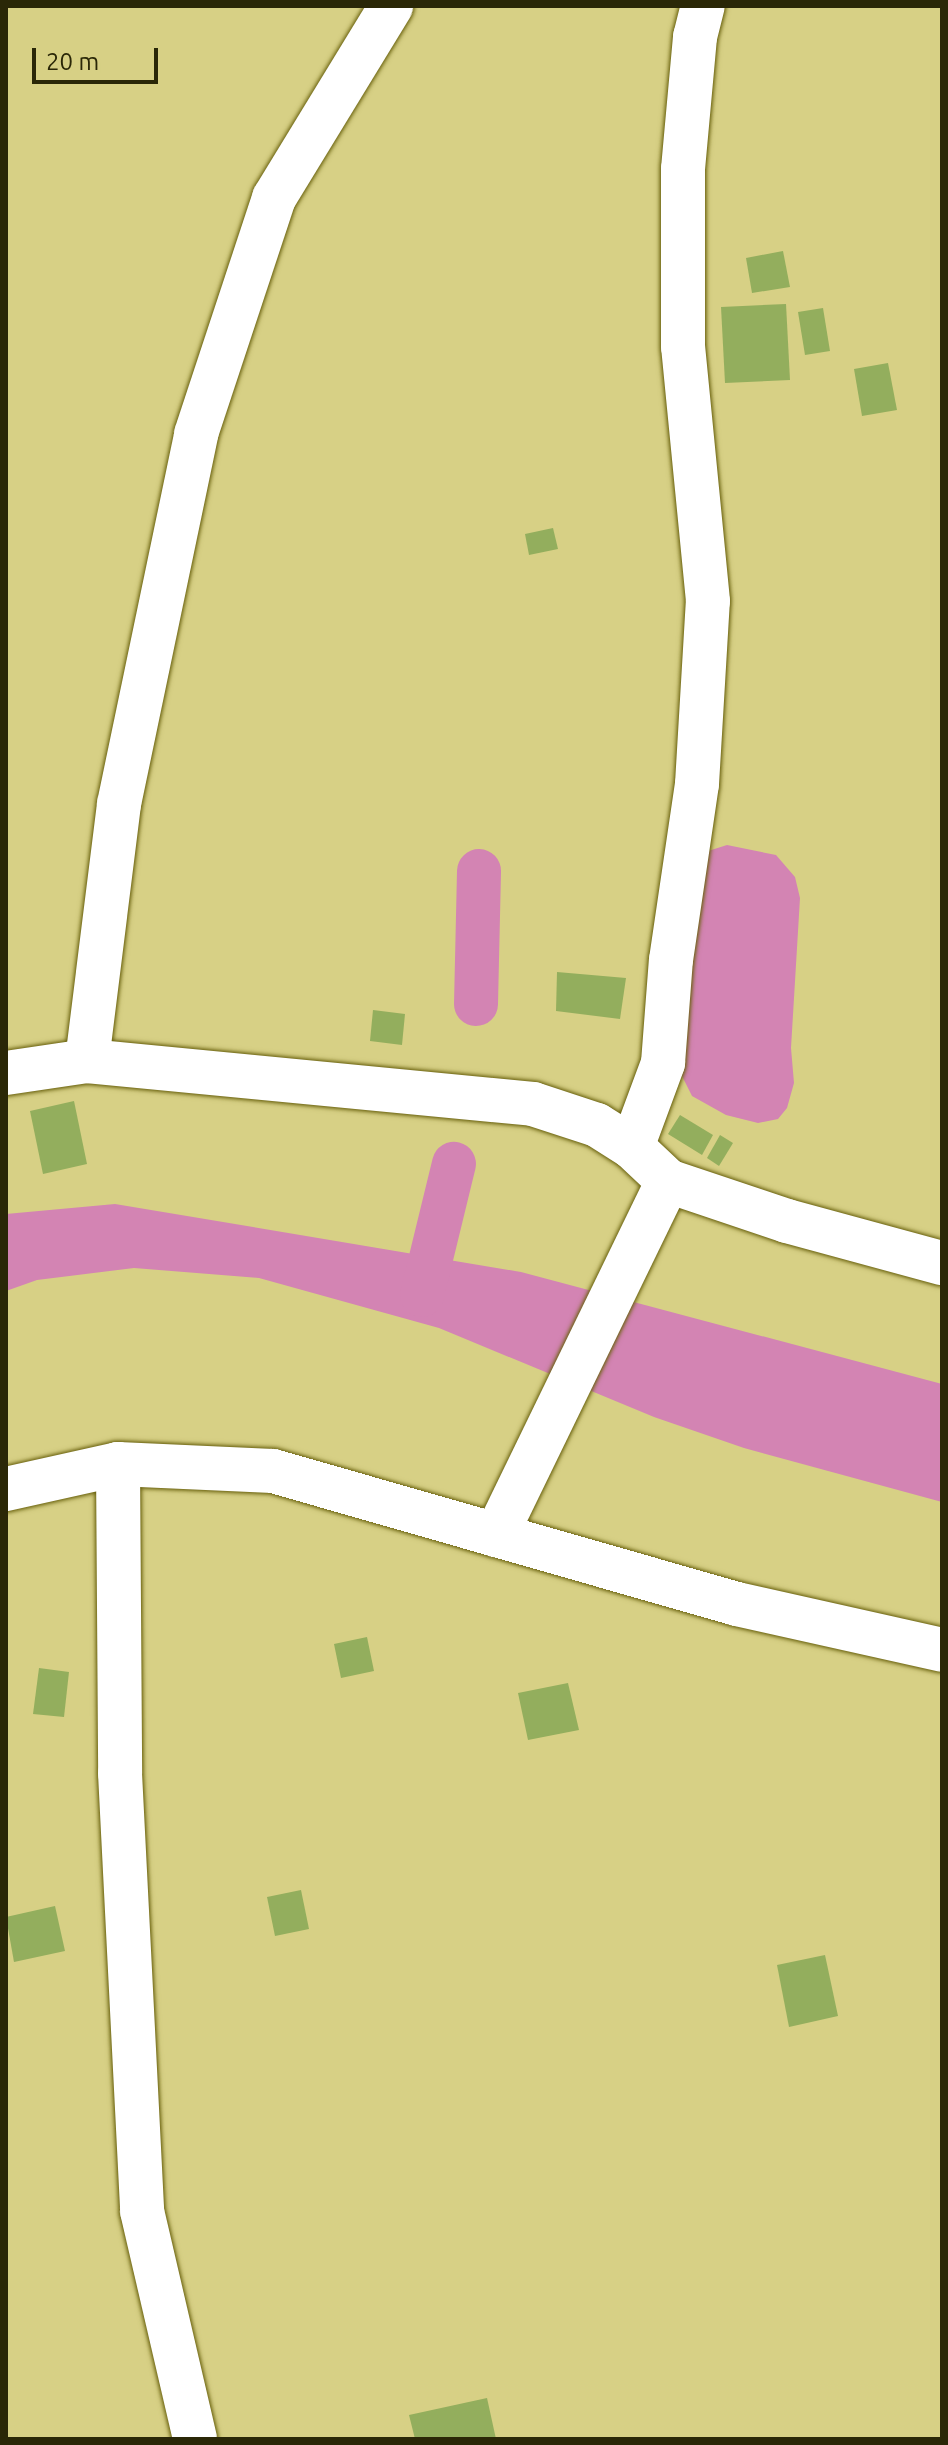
<!DOCTYPE html>
<html>
<head>
<meta charset="utf-8">
<style>
  body { margin:0 }
  #map { position:relative; width:948px; height:2445px; overflow:hidden; background:#d7d085; font-family:Ubuntu,sans-serif }
  div>[style] { position:absolute }
  .water>* { inset:0; background:#d384b3 }
  .canal>* { height:44px; margin:-22px; padding:0 22px; transform-origin:22px; border-radius:22px; background:#d384b3 }
  .building>* { inset:0; background:#93ae5d }
  .roads { filter:drop-shadow(0 0 2px #675f0b) drop-shadow(0 0 2px #675f0b) }
  .minor>* { height:44px; margin:-22px; padding:0 22px; transform-origin:22px; border-radius:22px; background:#fff }
  span { translate:-50% -50%; white-space:nowrap; text-align:center; line-height:1.15; -webkit-text-stroke:6px #d7d085; paint-order:stroke }
  .frame { position:absolute; inset:0; border:8px solid #2a2707; pointer-events:none }
  .scale { position:absolute; left:32px; top:48px; width:126px; height:36px; box-sizing:border-box; border:4px solid #2a2707; border-top:0; padding-left:10px; font-size:24px; line-height:28px; white-space:nowrap; color:#2a2707; -webkit-text-stroke:6px #d7d085; paint-order:stroke }
</style>
</head>
<body>
<div id="map">
  <div class="water">
    <div style="clip-path:polygon(727px 845px,776px 855px,795px 877px,800px 898px,791px 1048px,794px 1083px,787px 1108px,778px 1119px,758px 1123px,726px 1115px,692px 1096px,675px 1062px,705px 852px)"></div>
    <div style="clip-path:polygon(115px 1204px,521px 1272px,942px 1384px,942px 1502px,744px 1448px,654px 1417px,439px 1328px,259px 1278px,134px 1268px,37px 1280px,6px 1291px,6px 1214px)"></div>
  </div>
  <div class="canal">
    <div style="left:476px;top:1004px;width:133px;rotate:-88.7deg"></div>
    <div style="left:422px;top:1295px;width:135px;rotate:-76.3deg"></div>
  </div>
  <div class="building">
    <div style="clip-path:polygon(783px 251px,790px 287px,752px 293px,746px 258px)"></div>
    <div style="clip-path:polygon(786px 304px,790px 380px,725px 383px,721px 307px)"></div>
    <div style="clip-path:polygon(823px 308px,830px 351px,805px 355px,798px 312px)"></div>
    <div style="clip-path:polygon(888px 363px,897px 410px,862px 416px,854px 369px)"></div>
    <div style="clip-path:polygon(553px 528px,558px 549px,529px 555px,525px 534px)"></div>
    <div style="clip-path:polygon(557px 972px,626px 978px,620px 1019px,556px 1011px)"></div>
    <div style="clip-path:polygon(373px 1010px,405px 1014px,402px 1045px,370px 1041px)"></div>
    <div style="clip-path:polygon(74px 1101px,87px 1164px,43px 1174px,30px 1111px)"></div>
    <div style="clip-path:polygon(680px 1115px,713px 1135px,702px 1155px,668px 1134px)"></div>
    <div style="clip-path:polygon(720px 1135px,733px 1143px,719px 1166px,707px 1158px)"></div>
    <div style="clip-path:polygon(367px 1637px,374px 1671px,341px 1678px,334px 1644px)"></div>
    <div style="clip-path:polygon(39px 1668px,69px 1672px,64px 1717px,33px 1714px)"></div>
    <div style="clip-path:polygon(568px 1683px,579px 1730px,528px 1740px,518px 1693px)"></div>
    <div style="clip-path:polygon(301px 1890px,309px 1929px,275px 1936px,267px 1897px)"></div>
    <div style="clip-path:polygon(55px 1906px,65px 1951px,14px 1962px,6px 1917px)"></div>
    <div style="clip-path:polygon(825px 1955px,838px 2016px,789px 2027px,777px 1965px)"></div>
    <div style="clip-path:polygon(487px 2398px,496px 2439px,415px 2439px,409px 2415px)"></div>
  </div>
  <div class="roads">
    <div class="minor">
      <div style="left:87px;top:1061px;width:259px;rotate:-82.9deg"></div>
      <div style="left:119px;top:804px;width:378px;rotate:-78.2deg"></div>
      <div style="left:196px;top:434px;width:249px;rotate:-71.7deg"></div>
      <div style="left:274px;top:198px;width:225px;rotate:-58.6deg"></div>
      <div style="left:6px;top:1073px;width:82px;rotate:-8.4deg"></div>
      <div style="left:87px;top:1061px;width:448px;rotate:5.5deg"></div>
      <div style="left:533px;top:1104px;width:67px;rotate:18.2deg"></div>
      <div style="left:597px;top:1125px;width:41px;rotate:32.2deg"></div>
      <div style="left:632px;top:1147px;width:50px;rotate:43.4deg"></div>
      <div style="left:668px;top:1181px;width:126px;rotate:18.6deg"></div>
      <div style="left:787px;top:1221px;width:161px;rotate:15.2deg"></div>
      <div style="left:632px;top:1147px;width:90px;rotate:-69.7deg"></div>
      <div style="left:663px;top:1063px;width:103px;rotate:-85.6deg"></div>
      <div style="left:671px;top:960px;width:178px;rotate:-81.6deg"></div>
      <div style="left:697px;top:784px;width:183px;rotate:-86.6deg"></div>
      <div style="left:708px;top:601px;width:255px;rotate:-95.6deg"></div>
      <div style="left:683px;top:347px;width:178px;rotate:-90deg"></div>
      <div style="left:683px;top:169px;width:133px;rotate:-84.8deg"></div>
      <div style="left:695px;top:37px;width:32px;rotate:-76deg"></div>
      <div style="left:118px;top:1464px;width:309px;rotate:89.6deg"></div>
      <div style="left:120px;top:1773px;width:439px;rotate:87.1deg"></div>
      <div style="left:142px;top:2211px;width:234px;rotate:76.9deg"></div>
      <div style="left:6px;top:1489px;width:115px;rotate:-12.6deg"></div>
      <div style="left:118px;top:1464px;width:155px;rotate:2.6deg"></div>
      <div style="left:273px;top:1471px;width:483px;rotate:16deg"></div>
      <div style="left:737px;top:1604px;width:210px;rotate:12.6deg"></div>
      <div style="left:496px;top:1535px;width:394px;rotate:-64.1deg"></div>
    </div>
  </div>
  <div class="frame"></div>
  <div class="scale">20 m</div>
</div>
</body>
</html>
